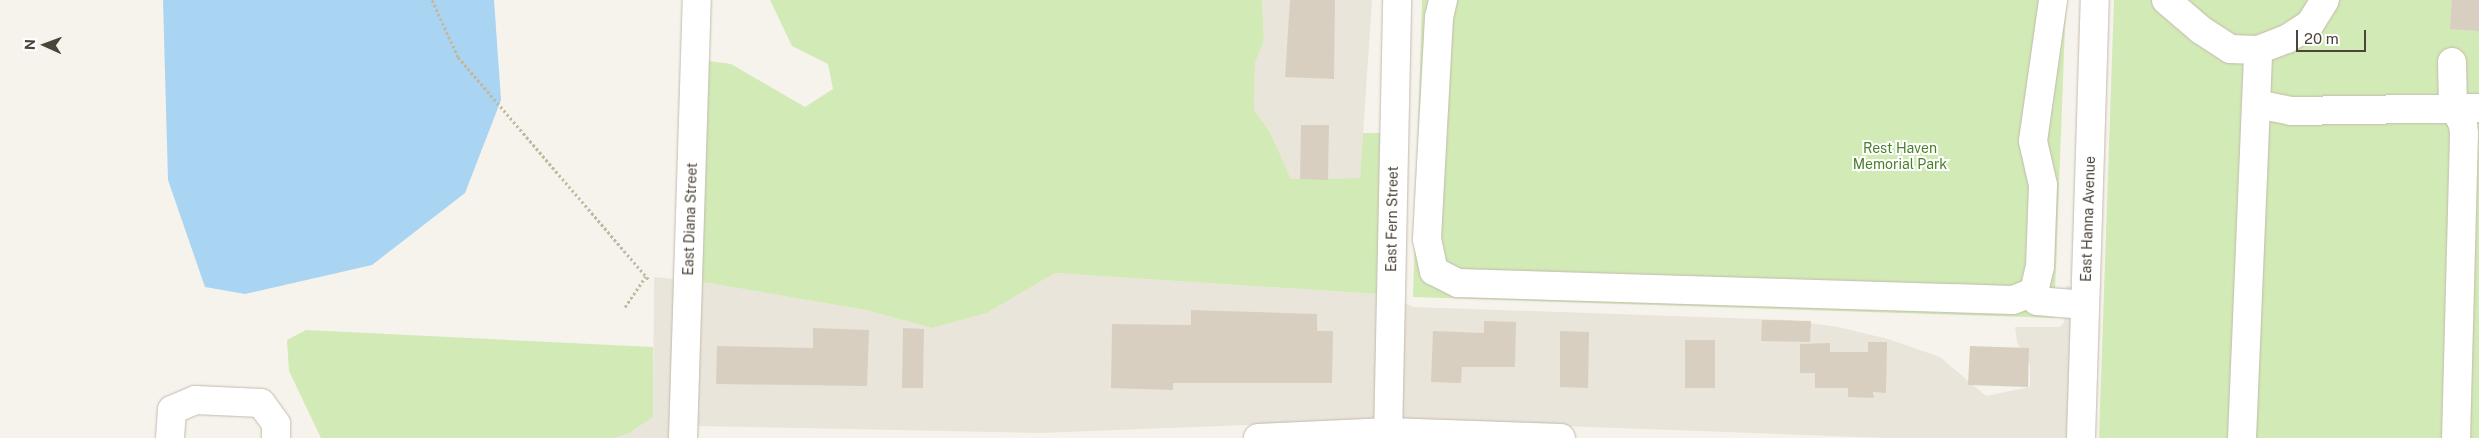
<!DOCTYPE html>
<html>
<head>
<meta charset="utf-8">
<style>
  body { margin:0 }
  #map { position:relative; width:2479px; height:438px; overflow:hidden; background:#f6f3ec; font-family:"Public Sans",sans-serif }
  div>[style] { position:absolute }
  .residential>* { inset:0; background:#eae5da }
  .green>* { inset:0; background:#d2eab5 }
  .water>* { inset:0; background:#a9d4f2 }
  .building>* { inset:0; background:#d8cfc1 }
  .path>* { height:3px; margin-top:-1.5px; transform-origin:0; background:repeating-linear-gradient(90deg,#c4b79f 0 2.5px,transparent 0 5px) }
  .roads { filter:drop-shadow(0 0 1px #c2bbae) drop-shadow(0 0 1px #c2bbae) }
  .minor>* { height:28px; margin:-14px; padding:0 14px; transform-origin:14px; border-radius:14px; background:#fff }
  span { translate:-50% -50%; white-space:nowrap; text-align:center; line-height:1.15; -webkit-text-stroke:4px #fff; paint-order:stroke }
  .park-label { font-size:14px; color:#4a7f2a }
  .street-label { font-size:14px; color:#4b4439 }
  .north { position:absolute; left:20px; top:20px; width:50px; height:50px; -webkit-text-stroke:4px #fff; paint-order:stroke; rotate:272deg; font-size:14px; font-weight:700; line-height:20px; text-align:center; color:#4b4439 }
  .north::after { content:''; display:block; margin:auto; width:18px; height:22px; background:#4b4439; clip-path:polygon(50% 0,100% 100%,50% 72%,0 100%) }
  .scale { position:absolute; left:2296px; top:30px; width:70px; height:22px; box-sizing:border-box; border:2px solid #4b4439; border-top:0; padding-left:6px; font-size:15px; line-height:18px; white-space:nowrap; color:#4b4439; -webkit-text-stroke:4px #fff; paint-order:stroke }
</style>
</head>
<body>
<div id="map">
  <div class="residential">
    <div style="clip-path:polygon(1262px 0,1372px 0,1360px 178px,1291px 179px,1270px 132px,1254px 110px,1255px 63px,1264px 41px)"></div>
    <div style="clip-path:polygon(1055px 273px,1377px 294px,1375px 420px,1040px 433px,697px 426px,702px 282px,866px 310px,932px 328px,987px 313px)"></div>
    <div style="clip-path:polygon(654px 277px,675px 279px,670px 438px,614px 438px,630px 433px,653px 417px)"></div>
    <div style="clip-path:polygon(2066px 286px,2072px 286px,2067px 438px,1887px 438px,1402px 420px,1404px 303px,1413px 307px,1789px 320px,1838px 327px,1888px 339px,1940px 357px,1986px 396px,2030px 387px,2030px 365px,2017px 342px,2015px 327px,2060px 327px,2064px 322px)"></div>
  </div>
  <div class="green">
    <div style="clip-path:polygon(770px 0,1262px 0,1264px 41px,1255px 63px,1254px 110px,1270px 132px,1291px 179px,1360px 178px,1363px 133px,1381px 133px,1377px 294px,1055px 273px,987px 313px,932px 328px,866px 310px,702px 282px,708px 61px,731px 64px,805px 107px,833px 89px,828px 64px,792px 46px)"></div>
    <div style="clip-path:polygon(1422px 0,2066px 0,2054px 318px,1413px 297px)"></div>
    <div style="clip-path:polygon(2114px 0,2479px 0,2479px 438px,2099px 438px)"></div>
    <div style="clip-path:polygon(306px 330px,653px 347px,653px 417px,630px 433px,614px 438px,321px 438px,289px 371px,287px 340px)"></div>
  </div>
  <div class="water">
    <div style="clip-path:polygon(163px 0,494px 0,501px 100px,465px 193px,372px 265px,245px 294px,205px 287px,168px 180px)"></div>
  </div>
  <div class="building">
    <div style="clip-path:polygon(1290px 0,1335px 0,1334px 79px,1285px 77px)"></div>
    <div style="clip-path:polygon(2452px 0,2479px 0,2479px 31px,2450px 29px)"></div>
    <div style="clip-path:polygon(1301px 125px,1329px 125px,1328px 180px,1300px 179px)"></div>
    <div style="clip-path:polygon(1191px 310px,1317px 314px,1317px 331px,1333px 331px,1332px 383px,1173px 383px,1173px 390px,1111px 388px,1112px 324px,1191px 325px)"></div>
    <div style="clip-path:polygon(1762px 320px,1811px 321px,1810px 342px,1761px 341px)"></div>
    <div style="clip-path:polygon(1484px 321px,1516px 322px,1515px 367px,1462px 367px,1461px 383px,1431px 382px,1433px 331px,1484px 333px)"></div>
    <div style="clip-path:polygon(813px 328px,869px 330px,867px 386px,716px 384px,717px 346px,813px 348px)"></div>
    <div style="clip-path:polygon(903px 328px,924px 329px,923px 388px,902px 388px)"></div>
    <div style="clip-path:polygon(1560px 331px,1589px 332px,1588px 388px,1560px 387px)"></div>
    <div style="clip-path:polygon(1685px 340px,1715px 340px,1715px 388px,1685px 388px)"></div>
    <div style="clip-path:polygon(1868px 342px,1887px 342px,1886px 393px,1873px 392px,1874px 398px,1848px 397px,1848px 388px,1815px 388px,1815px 373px,1800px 373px,1800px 344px,1830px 343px,1830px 352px,1868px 352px)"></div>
    <div style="clip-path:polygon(1970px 346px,2029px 348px,2028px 387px,1968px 385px)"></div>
  </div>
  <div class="path">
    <div style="left:432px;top:0;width:63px;rotate:65.5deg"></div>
    <div style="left:458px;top:57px;width:295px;rotate:49.4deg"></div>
    <div style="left:625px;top:307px;width:37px;rotate:-56deg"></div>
  </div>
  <div class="roads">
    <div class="minor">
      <div style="left:1443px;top:0;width:17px;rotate:103deg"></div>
      <div style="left:1439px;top:17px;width:222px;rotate:93.1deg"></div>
      <div style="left:1427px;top:239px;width:33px;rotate:78deg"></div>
      <div style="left:1434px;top:271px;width:27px;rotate:27deg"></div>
      <div style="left:1458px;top:283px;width:555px;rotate:1.75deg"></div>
      <div style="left:2013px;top:300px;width:22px;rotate:-21deg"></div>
      <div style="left:2034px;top:292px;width:26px;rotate:-77deg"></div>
      <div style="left:2040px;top:267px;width:82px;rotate:-87.9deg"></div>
      <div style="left:2043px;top:185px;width:45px;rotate:-102.8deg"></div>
      <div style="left:2033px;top:141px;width:142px;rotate:-81.9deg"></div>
      <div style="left:2166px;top:0;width:46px;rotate:40.6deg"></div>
      <div style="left:2201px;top:30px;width:35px;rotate:33deg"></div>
      <div style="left:2230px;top:49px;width:28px;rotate:2deg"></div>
      <div style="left:2258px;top:50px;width:31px;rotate:-21deg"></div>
      <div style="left:2287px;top:39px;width:27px;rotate:-33deg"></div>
      <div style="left:2310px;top:24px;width:28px;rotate:-58deg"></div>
      <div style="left:2452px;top:62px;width:44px;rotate:88.7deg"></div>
      <div style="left:2453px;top:106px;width:21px;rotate:61deg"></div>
      <div style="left:2463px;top:124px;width:10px;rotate:84deg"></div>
      <div style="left:2464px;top:134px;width:304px;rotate:91.5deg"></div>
      <div style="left:2256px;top:104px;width:36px;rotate:11deg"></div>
      <div style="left:2291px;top:111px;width:188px;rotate:-0.9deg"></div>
      <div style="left:2034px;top:292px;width:9px;rotate:72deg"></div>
      <div style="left:2037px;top:301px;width:48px;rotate:4.8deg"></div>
      <div style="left:170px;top:438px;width:28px;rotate:-86deg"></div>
      <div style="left:172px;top:410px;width:25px;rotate:-23deg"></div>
      <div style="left:195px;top:400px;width:66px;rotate:2.6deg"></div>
      <div style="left:261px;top:403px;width:26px;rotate:54deg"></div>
      <div style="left:276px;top:424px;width:14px;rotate:90deg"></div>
      <div style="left:683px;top:438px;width:438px;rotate:-88.2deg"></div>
      <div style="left:1258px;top:438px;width:130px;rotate:-2.6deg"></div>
      <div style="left:1388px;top:432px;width:173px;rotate:2deg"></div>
      <div style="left:1388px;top:438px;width:438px;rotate:-88.8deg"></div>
      <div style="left:2081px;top:438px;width:438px;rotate:-88.2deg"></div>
      <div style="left:2242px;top:438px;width:388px;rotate:-87.6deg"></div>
    </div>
  </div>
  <div class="park-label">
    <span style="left:1900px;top:156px">Rest Haven<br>Memorial Park</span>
  </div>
  <div class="street-label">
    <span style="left:690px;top:219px;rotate:-88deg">East Diana Street</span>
    <span style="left:1392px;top:219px;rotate:-89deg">East Fern Street</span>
    <span style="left:2088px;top:219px;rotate:-88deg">East Hanna Avenue</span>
  </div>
  <div class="north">N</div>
  <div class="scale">20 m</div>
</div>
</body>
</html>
